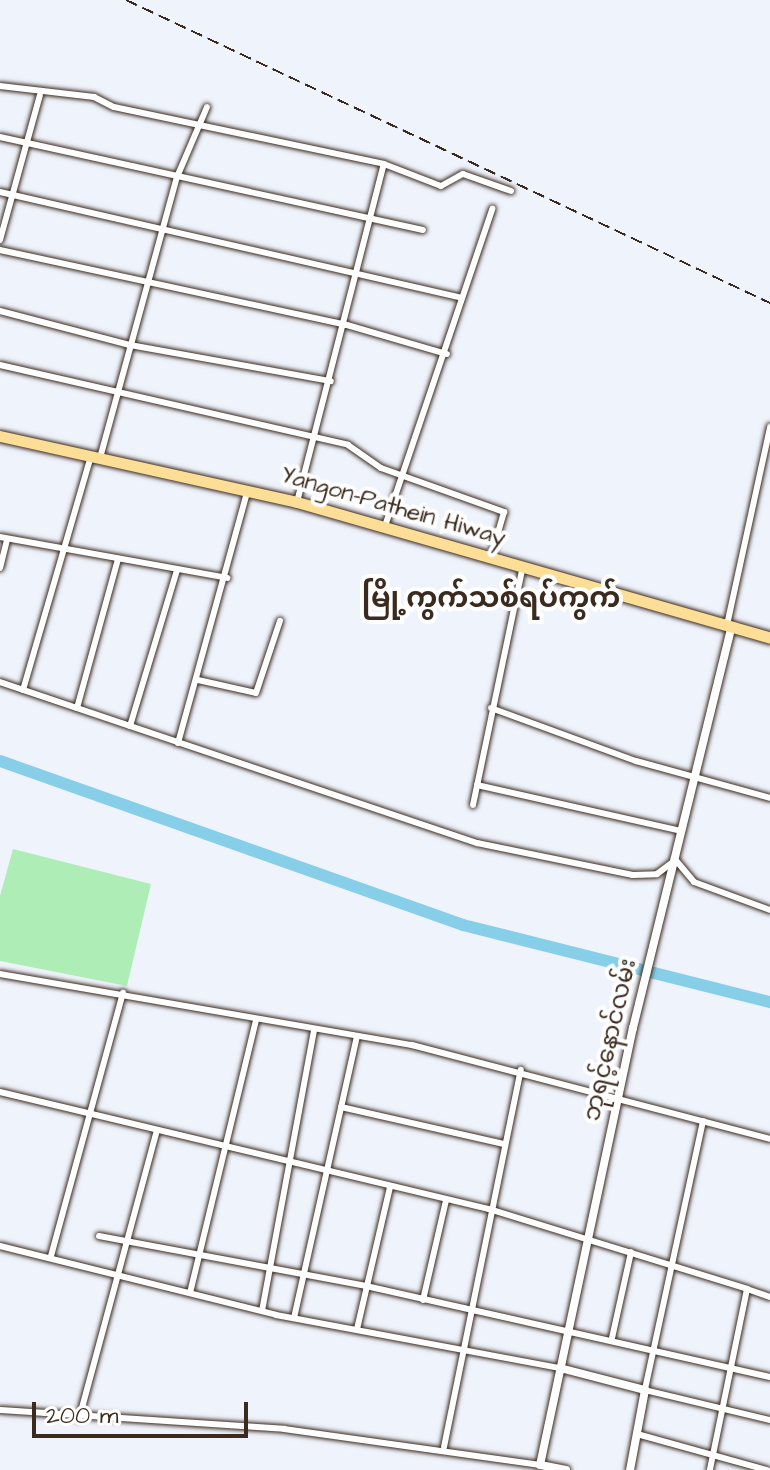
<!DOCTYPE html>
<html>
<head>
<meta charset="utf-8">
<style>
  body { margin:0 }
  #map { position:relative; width:770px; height:1470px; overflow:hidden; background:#eff3fc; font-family:"Architects Daughter","Noto Sans Myanmar",sans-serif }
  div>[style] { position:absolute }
  .green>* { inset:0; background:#aeeeb6 }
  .river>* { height:12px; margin:-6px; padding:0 6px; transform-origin:6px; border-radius:6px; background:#87cfe8 }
  .roads { filter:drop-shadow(0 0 2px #3b2a1e) drop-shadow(0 0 2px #3b2a1e) }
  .street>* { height:6px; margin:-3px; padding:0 3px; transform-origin:3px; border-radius:3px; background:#fff }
  .secondary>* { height:8px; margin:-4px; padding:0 4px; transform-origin:4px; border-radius:4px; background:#fff }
  .highway>* { height:11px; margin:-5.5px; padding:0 5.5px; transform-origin:5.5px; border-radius:5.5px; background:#fcde96 }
  .rail>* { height:2px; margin-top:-1px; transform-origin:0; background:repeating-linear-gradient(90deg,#3b2a1e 0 12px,transparent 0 18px) }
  span { translate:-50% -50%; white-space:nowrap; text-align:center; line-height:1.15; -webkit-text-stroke:8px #fff; paint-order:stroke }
  .street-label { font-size:24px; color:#3b2a1e }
  .quarter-label { font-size:28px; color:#3b2a1e; font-weight:700 }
  .scale { position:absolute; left:32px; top:1402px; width:216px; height:36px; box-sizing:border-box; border:4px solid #3b2a1e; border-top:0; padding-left:10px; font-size:24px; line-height:28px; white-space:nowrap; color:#3b2a1e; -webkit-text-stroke:6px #fff; paint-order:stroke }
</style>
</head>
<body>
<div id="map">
  <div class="green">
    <div style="clip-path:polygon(13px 849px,151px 884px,127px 986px,0 961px,0 896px)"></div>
  </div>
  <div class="river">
    <div style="left:0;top:761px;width:491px;rotate:19.5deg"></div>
    <div style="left:463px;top:925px;width:317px;rotate:14.1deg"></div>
  </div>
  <div class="roads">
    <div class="street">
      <div style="left:0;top:86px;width:95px;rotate:6.7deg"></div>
      <div style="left:94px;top:97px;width:22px;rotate:27deg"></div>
      <div style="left:114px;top:107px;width:276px;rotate:11.9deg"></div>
      <div style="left:384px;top:164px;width:61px;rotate:21.1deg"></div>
      <div style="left:441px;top:186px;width:25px;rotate:-29deg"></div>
      <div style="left:463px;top:174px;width:51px;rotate:19.5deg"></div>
      <div style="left:0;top:137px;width:433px;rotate:12.4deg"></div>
      <div style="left:0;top:192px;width:474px;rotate:12.9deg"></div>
      <div style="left:0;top:240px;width:150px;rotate:-74.6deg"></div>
      <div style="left:0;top:250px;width:355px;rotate:12.2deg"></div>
      <div style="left:347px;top:325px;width:104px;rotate:16.2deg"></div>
      <div style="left:0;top:311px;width:134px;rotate:14.7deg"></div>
      <div style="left:130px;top:345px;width:204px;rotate:10.2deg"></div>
      <div style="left:0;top:365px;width:357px;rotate:12.9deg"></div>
      <div style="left:348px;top:445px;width:40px;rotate:34.9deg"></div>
      <div style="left:381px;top:468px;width:131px;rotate:19.7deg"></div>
      <div style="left:504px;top:512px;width:47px;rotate:106.1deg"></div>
      <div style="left:100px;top:458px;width:291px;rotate:-74.7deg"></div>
      <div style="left:177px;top:177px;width:76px;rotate:-66.8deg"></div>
      <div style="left:297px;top:502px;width:349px;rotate:-75.6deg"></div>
      <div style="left:385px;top:526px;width:335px;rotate:-71.3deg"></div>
      <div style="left:0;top:537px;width:231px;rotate:10.2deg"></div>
      <div style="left:0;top:568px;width:29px;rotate:-76deg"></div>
      <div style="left:727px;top:625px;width:203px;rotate:-77.7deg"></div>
      <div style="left:198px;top:680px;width:59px;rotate:12.6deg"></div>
      <div style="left:256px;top:693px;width:76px;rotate:-71.6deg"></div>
      <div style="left:0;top:682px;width:503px;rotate:18.65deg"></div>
      <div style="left:477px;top:843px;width:159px;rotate:11.6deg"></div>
      <div style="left:633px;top:875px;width:24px;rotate:-2deg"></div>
      <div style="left:657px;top:874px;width:20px;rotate:-37deg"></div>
      <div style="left:23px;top:690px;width:244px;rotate:-73.8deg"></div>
      <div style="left:77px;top:708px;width:155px;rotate:-74.6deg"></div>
      <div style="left:491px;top:708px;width:154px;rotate:20.1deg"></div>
      <div style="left:636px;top:761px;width:139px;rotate:15.4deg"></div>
      <div style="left:130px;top:726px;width:163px;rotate:-73.2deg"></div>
      <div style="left:178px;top:743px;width:260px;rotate:-74.6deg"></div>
      <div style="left:477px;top:785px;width:209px;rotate:12.7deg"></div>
      <div style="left:473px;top:805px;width:244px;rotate:-78.2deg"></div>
      <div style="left:674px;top:858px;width:31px;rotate:50deg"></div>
      <div style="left:694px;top:882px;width:81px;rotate:20.2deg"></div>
      <div style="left:0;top:974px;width:418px;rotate:9.8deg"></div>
      <div style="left:412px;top:1045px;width:370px;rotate:14.7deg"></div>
      <div style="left:0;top:1092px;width:503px;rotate:13.46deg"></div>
      <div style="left:489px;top:1209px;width:270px;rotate:17.2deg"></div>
      <div style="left:747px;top:1289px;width:185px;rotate:101.6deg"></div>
      <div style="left:341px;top:1107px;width:167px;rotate:12.8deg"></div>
      <div style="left:703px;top:1121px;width:275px;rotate:102.2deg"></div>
      <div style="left:645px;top:1390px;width:129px;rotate:13.5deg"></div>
      <div style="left:99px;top:1236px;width:272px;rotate:10.6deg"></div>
      <div style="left:366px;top:1286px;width:414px;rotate:12.7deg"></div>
      <div style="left:0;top:1246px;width:284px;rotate:14deg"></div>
      <div style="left:276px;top:1315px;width:289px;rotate:10.6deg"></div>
      <div style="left:51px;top:1256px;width:273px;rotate:-74.7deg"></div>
      <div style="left:747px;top:1289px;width:24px;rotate:19deg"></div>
      <div style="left:190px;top:1293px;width:280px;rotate:-76.4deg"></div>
      <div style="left:423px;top:1300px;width:103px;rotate:-77deg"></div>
      <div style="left:262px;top:1311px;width:286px;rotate:-79.5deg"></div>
      <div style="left:294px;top:1318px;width:288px;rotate:-77.4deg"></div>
      <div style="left:357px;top:1329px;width:146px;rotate:-76.9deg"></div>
      <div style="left:612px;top:1338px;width:88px;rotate:-77.5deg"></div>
      <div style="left:0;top:1410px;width:285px;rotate:3.8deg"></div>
      <div style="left:284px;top:1429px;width:259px;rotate:8deg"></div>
      <div style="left:79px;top:1419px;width:299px;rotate:-74.9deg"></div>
      <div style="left:637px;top:1434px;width:135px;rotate:15.5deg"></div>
      <div style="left:444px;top:1447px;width:385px;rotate:-78.5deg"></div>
    </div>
    <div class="secondary">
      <div style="left:560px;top:1368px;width:88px;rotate:14.5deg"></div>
      <div style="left:645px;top:1390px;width:81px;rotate:100.6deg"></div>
      <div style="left:566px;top:1470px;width:26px;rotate:-169deg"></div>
      <div style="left:540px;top:1465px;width:447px;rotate:-78deg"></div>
      <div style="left:633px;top:1028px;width:414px;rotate:-76.2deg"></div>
    </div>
    <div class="highway">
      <div style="left:0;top:436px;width:304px;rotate:12.5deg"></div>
      <div style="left:297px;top:502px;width:492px;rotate:16deg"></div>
    </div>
  </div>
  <div class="rail">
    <div style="left:126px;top:0;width:712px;rotate:25.2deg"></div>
  </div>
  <div class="street-label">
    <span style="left:393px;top:507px;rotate:16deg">Yangon-Pathein Hiway</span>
    <span style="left:611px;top:1040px;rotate:-77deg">ဘုရင့်နောင်လမ်း</span>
  </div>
  <div class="quarter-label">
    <span style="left:491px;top:599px">မြို့ကွက်သစ်ရပ်ကွက်</span>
  </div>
  <div class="scale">200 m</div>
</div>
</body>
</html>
